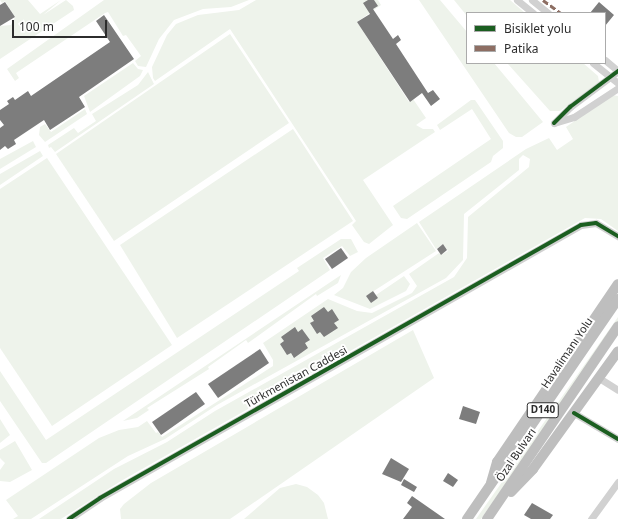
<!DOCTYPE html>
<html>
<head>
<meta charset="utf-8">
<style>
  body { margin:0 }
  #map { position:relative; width:618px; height:519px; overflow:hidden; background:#fff; font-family:"Noto Sans",sans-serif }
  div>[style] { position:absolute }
  .green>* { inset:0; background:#eef3eb }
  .building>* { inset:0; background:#7d7d7d }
  .minor>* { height:7px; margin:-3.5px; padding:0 3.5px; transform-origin:3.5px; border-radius:3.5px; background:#d1d1d1 }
  .highway>* { height:10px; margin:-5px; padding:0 5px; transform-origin:5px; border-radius:5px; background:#bebebe }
  .quiet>* { height:3px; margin-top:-1.5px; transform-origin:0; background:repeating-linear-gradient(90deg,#8d6e63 0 6px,transparent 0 9px) }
  .cycleway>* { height:4px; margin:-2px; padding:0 2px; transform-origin:2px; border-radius:2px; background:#1b5e20 }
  span { translate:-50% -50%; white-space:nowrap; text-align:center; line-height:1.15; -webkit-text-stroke:4px #fff; paint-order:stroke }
  .shield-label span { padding:1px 3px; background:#fff; border:1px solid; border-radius:3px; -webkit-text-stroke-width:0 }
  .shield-label { font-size:10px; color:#2c2c2c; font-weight:700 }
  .street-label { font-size:11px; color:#2c2c2c }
  .legend { position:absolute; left:466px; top:12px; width:140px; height:52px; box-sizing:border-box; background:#fff; border:1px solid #ababab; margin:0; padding:5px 7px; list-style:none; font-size:12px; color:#2c2c2c }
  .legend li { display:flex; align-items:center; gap:8px; height:20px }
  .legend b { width:20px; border:1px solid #ababab }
  .scale { position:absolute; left:12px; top:20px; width:95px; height:18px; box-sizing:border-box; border:2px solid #2c2c2c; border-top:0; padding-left:5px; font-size:12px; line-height:14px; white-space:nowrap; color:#2c2c2c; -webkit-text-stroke:3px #fff; paint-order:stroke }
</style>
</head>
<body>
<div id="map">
  <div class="green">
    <div style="clip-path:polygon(0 0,28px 0,40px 14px,61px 0,43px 15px,66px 0,73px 6px,74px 10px,0 59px,0 26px,11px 25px,15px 17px,5px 1px,2px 3px)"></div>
    <div style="clip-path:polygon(104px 0,249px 0,231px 7px,203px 9px,174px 20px,159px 39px,146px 67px,138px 66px,135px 61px,141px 56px,126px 35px,123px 36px,108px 12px,105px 13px,16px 73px,19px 78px,15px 81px,7px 69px)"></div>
    <div style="clip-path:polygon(256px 0,378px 0,381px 5px,357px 22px,409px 102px,413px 99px,426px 118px,416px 125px,423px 129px,433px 129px,435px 132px,363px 180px,393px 225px,369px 244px,364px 242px,352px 225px,356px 221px,230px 29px,155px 81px,153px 78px,152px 67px,167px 35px,176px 24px,198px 15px,239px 10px)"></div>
    <div style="clip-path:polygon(419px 0,440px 0,467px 32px,467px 63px,494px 63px,543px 122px,522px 137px,516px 137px,509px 133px)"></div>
    <div style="clip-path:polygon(454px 0,510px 0,525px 13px,467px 13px,467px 16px)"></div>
    <div style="clip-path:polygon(230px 34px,289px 123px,114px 241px,56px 154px)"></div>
    <div style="clip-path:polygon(133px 63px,138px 69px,143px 70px,140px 76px,90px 112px,84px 96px)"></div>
    <div style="clip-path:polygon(507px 63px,583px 63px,598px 76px,599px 82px,560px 111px,550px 111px)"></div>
    <div style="clip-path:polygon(148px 72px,154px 84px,55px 152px,51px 147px,49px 148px,48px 145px,74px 128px,78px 133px,96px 121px,92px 114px,138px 85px)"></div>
    <div style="clip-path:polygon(612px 95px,618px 96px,618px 231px,601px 219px,585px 218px,121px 481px,61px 519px,39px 519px,114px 469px,167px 442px,215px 411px,454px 277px,467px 258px,468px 217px,529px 167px,530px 159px,523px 155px,519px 159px,519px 170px,464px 214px,463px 260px,446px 278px,217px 405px,165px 439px,128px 456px,31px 519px,13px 519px,18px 516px,6px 500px,99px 438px,119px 430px,138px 427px,147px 421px,156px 433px,158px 432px,162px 437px,273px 366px,273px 360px,263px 343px,328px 299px,357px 311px,372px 313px,412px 293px,417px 286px,409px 274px,439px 253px,441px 255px,448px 251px,443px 244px,436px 249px,419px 222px,526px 149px,549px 138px,557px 150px,573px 139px,566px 127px)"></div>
    <div style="clip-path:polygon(471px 100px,475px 100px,503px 141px,503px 148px,493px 156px,491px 162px,407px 219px,401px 218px,393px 206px,491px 139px,472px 109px,440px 130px,437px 125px)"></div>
    <div style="clip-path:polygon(85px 109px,87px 114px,45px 142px,39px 135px,40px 127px,45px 124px,51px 132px)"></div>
    <div style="clip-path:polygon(293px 129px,353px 221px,177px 338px,120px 245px)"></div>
    <div style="clip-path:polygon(33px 141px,36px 147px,0 169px,0 159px)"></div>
    <div style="clip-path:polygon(40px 151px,43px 156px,0 185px,0 174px)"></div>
    <div style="clip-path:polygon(47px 158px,172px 345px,52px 426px,0 348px,0 189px)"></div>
    <div style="clip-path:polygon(417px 223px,436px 251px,366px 296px,371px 302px,378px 298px,376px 295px,404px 276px,410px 284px,406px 291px,370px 309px,334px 295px,343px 288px,351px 272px,366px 258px)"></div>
    <div style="clip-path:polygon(341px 239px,351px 239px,358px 252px,350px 256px,342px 246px,323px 258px,330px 270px,46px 463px,42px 463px,0 401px,0 371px,46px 440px,299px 271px,297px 268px)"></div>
    <div style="clip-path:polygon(341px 275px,338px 283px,317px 296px,316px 294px,248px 343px,246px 340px,208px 367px,209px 369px,147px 408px,149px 410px,137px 418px,123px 421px)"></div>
    <div style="clip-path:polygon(618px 317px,618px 322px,612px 331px,481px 519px,476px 519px)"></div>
    <div style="clip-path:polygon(413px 330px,434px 378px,230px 519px,121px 519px,120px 509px,124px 504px,151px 483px)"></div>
    <div style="clip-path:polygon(0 419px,10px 435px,0 443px)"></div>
    <div style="clip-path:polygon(15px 441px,32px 470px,10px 482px,0 481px,0 470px,5px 463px,0 458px,0 450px)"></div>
    <div style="clip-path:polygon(296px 484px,307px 487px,318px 495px,324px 503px,328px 519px,244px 519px,280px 488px)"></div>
  </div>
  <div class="building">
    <div style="clip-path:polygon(368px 0,374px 0,378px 6px,373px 9px,393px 39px,398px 35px,401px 40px,396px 44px,428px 93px,433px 90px,440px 99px,431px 106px,422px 93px,410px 102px,357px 22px,370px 14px,363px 3px)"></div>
    <div style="clip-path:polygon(5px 2px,15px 17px,0 26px,0 5px)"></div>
    <div style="clip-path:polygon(599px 2px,614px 15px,605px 26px,605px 13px,590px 13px)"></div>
    <div style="clip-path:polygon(104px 15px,134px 59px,79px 97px,85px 107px,50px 130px,44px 120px,14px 140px,16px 144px,8px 149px,5px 146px,0 150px,0 128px,4px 125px,0 120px,0 110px,9px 104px,7px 101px,13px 97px,15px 100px,28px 91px,31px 96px,110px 42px,96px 21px)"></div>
    <div style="clip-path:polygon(443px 244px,447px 250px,441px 255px,437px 249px)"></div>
    <div style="clip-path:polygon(341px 248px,348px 258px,332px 269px,325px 259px)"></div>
    <div style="clip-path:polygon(373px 291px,378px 298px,371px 303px,366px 296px)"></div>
    <div style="clip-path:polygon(324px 307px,328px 312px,332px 309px,339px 320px,334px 323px,338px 328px,324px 337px,320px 332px,317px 334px,310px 323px,314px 321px,311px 316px)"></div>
    <div style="clip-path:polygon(295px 327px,298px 332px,302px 329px,310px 340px,305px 343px,308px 348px,294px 358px,291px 353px,287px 355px,280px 344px,284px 341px,281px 337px)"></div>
    <div style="clip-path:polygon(260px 349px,269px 363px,218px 398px,208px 384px)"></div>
    <div style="clip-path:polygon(196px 392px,205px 404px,161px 435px,152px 422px)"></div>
    <div style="clip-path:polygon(463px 406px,480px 412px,476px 424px,459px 419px)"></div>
    <div style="clip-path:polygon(391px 458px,409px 469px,401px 482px,382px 474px)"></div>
    <div style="clip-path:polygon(448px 473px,458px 480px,453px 487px,443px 481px)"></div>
    <div style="clip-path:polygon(404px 479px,417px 487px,414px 492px,401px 485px)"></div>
    <div style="clip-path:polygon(412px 496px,445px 519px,403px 519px,412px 507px,407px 503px)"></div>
    <div style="clip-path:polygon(532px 503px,553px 515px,550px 519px,531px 519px,524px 515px)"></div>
  </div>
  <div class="minor">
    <div style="left:517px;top:0;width:21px;rotate:39deg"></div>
    <div style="left:532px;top:0;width:21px;rotate:39deg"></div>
    <div style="left:605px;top:60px;width:17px;rotate:40deg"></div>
    <div style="left:593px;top:63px;width:32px;rotate:39deg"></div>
    <div style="left:554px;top:123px;width:23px;rotate:-45deg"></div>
    <div style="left:570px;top:107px;width:60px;rotate:-36.9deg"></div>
    <div style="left:554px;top:123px;width:21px;rotate:-17deg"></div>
    <div style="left:574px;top:117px;width:53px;rotate:-33.4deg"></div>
    <div style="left:599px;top:378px;width:22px;rotate:32deg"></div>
    <div style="left:574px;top:413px;width:51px;rotate:30.6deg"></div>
    <div style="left:69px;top:519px;width:37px;rotate:-34deg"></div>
    <div style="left:100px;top:498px;width:553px;rotate:-29.58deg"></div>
    <div style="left:581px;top:225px;width:15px;rotate:-8deg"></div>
    <div style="left:596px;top:223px;width:26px;rotate:31deg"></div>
    <div style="left:591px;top:519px;width:46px;rotate:-53.9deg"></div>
  </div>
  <div class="highway">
    <div style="left:491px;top:483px;width:22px;rotate:-74deg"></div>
    <div style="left:497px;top:462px;width:215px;rotate:-55.8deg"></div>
    <div style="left:511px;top:492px;width:32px;rotate:-46deg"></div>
    <div style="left:533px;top:469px;width:145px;rotate:-54.2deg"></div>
    <div style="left:467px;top:519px;width:267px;rotate:-55.5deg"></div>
    <div style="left:487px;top:519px;width:233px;rotate:-55.8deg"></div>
  </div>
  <div class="quiet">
    <div style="left:543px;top:0;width:22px;rotate:36deg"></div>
  </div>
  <div class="cycleway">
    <div style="left:554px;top:123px;width:23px;rotate:-45deg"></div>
    <div style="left:570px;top:107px;width:60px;rotate:-36.9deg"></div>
    <div style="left:574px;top:413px;width:51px;rotate:30.6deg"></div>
    <div style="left:69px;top:519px;width:37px;rotate:-34deg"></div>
    <div style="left:100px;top:498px;width:553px;rotate:-29.58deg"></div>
    <div style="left:581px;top:225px;width:15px;rotate:-8deg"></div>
    <div style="left:596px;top:223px;width:26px;rotate:31deg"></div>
  </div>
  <div class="shield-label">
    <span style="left:543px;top:410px">D140</span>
  </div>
  <div class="street-label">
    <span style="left:567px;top:353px;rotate:-56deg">Havalimanı Yolu</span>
    <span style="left:296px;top:377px;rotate:-29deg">Türkmenistan Caddesi</span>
    <span style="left:516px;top:455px;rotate:-56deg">Özal Bulvarı</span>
  </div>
  <ul class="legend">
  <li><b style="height:5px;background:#1b5e20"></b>Bisiklet yolu</li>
  <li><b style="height:5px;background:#8d6e63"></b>Patika</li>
  </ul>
  <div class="scale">100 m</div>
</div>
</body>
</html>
